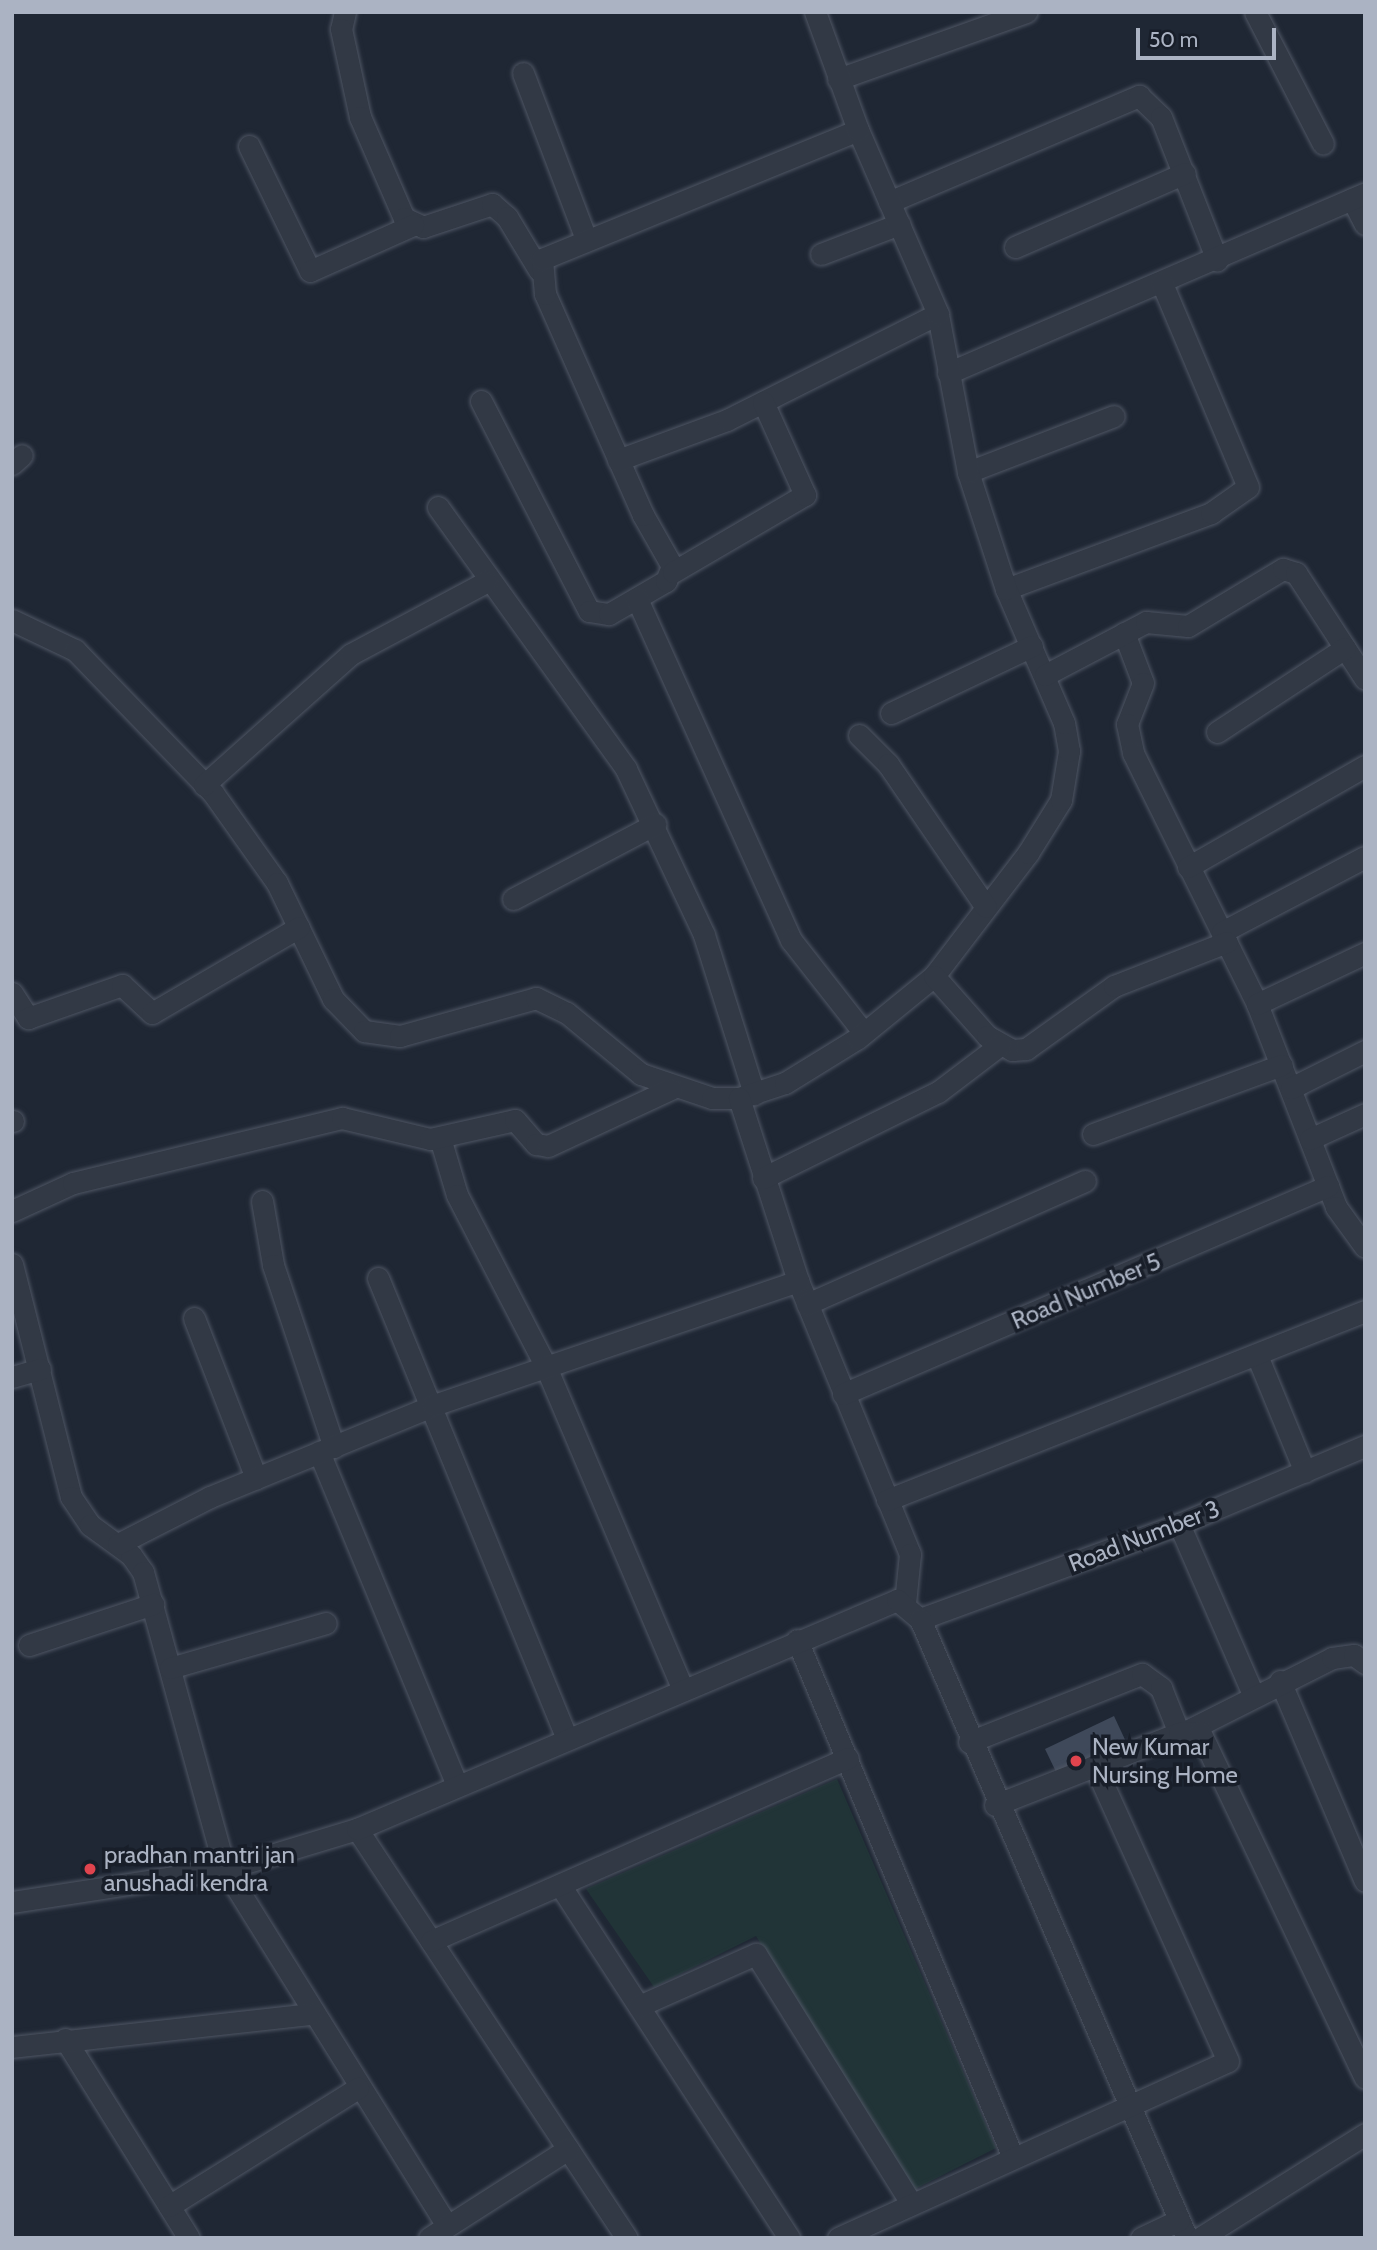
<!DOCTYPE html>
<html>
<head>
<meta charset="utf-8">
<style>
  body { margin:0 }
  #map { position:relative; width:1377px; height:2250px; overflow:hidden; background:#1f2734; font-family:Cabin,sans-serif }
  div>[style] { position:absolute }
  .green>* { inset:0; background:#213437 }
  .building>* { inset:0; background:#3f495a }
  .roads { filter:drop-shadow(0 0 2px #4f5664) drop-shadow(0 0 2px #4f5664) }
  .minor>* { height:21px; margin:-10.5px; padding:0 10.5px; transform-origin:10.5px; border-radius:10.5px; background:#323945 }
  .dots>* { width:19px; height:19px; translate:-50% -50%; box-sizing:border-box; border:4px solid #181e29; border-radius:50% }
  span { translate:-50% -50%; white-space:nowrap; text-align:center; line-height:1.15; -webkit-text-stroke:7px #181e29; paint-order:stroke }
  .street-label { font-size:24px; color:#abb3c3 }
  .poi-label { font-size:24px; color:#abb3c3 }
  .left { translate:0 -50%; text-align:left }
  .frame { position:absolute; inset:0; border:14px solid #abb3c3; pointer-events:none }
  .scale { position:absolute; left:1136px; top:28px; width:140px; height:32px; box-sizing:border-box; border:4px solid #abb3c3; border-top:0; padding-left:9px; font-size:21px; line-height:24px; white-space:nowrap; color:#abb3c3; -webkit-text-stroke:5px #181e29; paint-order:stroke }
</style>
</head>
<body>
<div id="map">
  <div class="green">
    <div style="clip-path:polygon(837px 1779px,996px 2148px,911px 2191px,756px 1936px,654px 1987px,586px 1889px)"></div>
  </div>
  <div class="building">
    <div style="clip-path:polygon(1114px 1716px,1127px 1744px,1058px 1776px,1045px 1749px)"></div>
  </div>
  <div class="roads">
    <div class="minor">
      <div style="left:345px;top:12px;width:17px;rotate:103deg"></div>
      <div style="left:341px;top:29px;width:90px;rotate:77.8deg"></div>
      <div style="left:360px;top:117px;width:110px;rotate:66.5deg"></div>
      <div style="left:404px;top:218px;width:21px;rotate:25deg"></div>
      <div style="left:423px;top:227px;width:73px;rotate:-18.4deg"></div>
      <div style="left:492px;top:204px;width:20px;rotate:41deg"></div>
      <div style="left:507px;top:217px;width:62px;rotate:58.9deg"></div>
      <div style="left:1255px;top:12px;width:148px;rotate:62.7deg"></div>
      <div style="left:523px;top:73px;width:178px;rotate:69.2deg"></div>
      <div style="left:838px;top:79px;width:200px;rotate:-19.6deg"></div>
      <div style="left:249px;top:146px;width:139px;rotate:64deg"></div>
      <div style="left:310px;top:271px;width:113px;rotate:-24.1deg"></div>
      <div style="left:1352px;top:199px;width:28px;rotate:63deg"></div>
      <div style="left:889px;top:202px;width:272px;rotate:-23deg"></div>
      <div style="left:1139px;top:96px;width:30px;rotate:44deg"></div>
      <div style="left:1161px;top:117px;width:154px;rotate:68.6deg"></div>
      <div style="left:1015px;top:247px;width:185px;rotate:-23.5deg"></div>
      <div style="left:821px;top:254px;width:84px;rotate:-21deg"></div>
      <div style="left:948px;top:373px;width:454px;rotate:-23.3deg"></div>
      <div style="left:481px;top:401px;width:236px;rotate:62.8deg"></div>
      <div style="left:589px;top:611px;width:20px;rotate:9deg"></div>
      <div style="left:609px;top:614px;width:66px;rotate:-30.1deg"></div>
      <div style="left:666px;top:581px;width:16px;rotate:-68deg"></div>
      <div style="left:672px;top:566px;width:59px;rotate:-119.6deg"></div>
      <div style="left:643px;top:515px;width:242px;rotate:-113.9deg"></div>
      <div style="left:545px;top:294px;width:35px;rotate:-95deg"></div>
      <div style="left:542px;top:259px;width:341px;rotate:-22.2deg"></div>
      <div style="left:618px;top:460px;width:116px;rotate:-20.2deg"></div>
      <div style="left:727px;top:420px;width:236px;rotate:-26.7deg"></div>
      <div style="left:12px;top:464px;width:13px;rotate:-42deg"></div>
      <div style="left:968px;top:472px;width:156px;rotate:-21deg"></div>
      <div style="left:438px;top:507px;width:322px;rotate:54.3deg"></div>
      <div style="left:626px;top:769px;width:183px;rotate:64.8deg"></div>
      <div style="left:704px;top:935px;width:167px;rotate:72.5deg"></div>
      <div style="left:673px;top:572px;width:153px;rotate:-30.3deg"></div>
      <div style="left:805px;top:495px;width:102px;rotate:-114.3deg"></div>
      <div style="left:1006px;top:589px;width:219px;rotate:-20.3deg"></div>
      <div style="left:1211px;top:513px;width:45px;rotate:-35.1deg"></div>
      <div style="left:1248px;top:487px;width:221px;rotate:-112.9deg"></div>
      <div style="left:637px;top:599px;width:374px;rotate:65.7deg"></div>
      <div style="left:791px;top:940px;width:118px;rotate:51.9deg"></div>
      <div style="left:12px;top:620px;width:70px;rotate:25.5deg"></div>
      <div style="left:75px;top:650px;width:199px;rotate:46deg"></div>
      <div style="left:213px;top:793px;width:110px;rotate:54.6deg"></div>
      <div style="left:277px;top:883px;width:129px;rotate:64.2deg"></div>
      <div style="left:333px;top:999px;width:45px;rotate:45.9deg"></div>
      <div style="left:364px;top:1031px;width:36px;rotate:8deg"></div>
      <div style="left:400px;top:1036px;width:141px;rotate:-15.6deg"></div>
      <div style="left:536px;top:998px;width:34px;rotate:26deg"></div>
      <div style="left:567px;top:1013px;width:96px;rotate:39.5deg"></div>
      <div style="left:641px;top:1074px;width:75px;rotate:18.7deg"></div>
      <div style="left:712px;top:1098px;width:27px"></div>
      <div style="left:739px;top:1098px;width:48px;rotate:-18.1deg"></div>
      <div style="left:785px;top:1083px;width:86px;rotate:-31.7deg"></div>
      <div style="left:858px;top:1038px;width:98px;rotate:-39.2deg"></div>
      <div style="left:934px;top:976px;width:155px;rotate:-52.6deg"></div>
      <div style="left:1028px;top:853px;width:62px;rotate:-58.1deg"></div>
      <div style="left:1061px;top:800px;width:50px;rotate:-80.7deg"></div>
      <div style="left:1069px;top:751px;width:28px;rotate:-100deg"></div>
      <div style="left:1064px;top:723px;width:146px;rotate:-113.4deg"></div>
      <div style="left:1006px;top:589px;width:123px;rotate:-108deg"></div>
      <div style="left:968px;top:472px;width:161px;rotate:-100.8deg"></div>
      <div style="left:938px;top:314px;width:201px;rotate:-113.5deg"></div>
      <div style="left:858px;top:130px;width:126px;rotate:-110deg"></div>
      <div style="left:1124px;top:633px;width:53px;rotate:69.2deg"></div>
      <div style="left:1143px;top:683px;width:44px;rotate:111.3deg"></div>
      <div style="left:1127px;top:724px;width:30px;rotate:78deg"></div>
      <div style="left:1133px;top:753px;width:280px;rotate:63.7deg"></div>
      <div style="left:1257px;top:1004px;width:218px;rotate:68.7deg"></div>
      <div style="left:1336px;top:1207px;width:49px;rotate:54.1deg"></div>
      <div style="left:1045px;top:675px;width:114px;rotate:-27.7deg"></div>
      <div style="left:1146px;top:622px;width:42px;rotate:5.4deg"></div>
      <div style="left:1188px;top:626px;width:111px;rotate:-31deg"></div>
      <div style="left:1283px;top:569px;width:14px;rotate:17deg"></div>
      <div style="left:1296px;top:573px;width:126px;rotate:56.9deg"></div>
      <div style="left:891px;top:713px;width:156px;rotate:-25.4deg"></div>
      <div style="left:1217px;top:732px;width:153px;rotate:-33.3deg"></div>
      <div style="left:859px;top:735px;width:41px;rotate:45deg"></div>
      <div style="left:888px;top:764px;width:173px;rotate:55.6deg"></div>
      <div style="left:204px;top:785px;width:197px;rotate:-41.7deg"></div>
      <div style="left:351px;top:654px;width:153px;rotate:-28.1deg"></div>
      <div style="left:1188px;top:867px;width:204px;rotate:-29.7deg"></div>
      <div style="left:513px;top:899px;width:161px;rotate:-27.8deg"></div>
      <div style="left:1222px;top:932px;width:161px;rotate:-27.7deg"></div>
      <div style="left:934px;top:976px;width:80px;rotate:48.5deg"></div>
      <div style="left:987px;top:1036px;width:29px;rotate:29deg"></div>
      <div style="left:1012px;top:1050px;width:14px;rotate:-4deg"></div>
      <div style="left:1026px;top:1049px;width:108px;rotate:-35.6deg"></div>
      <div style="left:1114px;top:986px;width:121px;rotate:-21.3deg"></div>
      <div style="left:12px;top:993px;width:30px;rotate:57deg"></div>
      <div style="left:28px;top:1018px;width:100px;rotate:-19.3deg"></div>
      <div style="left:122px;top:985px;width:41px;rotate:43deg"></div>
      <div style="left:152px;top:1013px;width:170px;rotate:-30.3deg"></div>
      <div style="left:1257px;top:1004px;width:119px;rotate:-25.3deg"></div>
      <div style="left:1291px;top:1088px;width:83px;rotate:-26.6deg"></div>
      <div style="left:739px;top:1098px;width:192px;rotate:72.1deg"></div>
      <div style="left:798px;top:1281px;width:295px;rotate:67.7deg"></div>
      <div style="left:910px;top:1554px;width:49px;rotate:95.8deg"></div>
      <div style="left:12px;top:1121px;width:1px"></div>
      <div style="left:1093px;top:1134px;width:201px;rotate:-20.1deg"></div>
      <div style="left:440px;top:1138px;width:59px;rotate:73.4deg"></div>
      <div style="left:457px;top:1195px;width:194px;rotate:62.6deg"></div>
      <div style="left:546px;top:1367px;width:350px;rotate:67deg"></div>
      <div style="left:1310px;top:1139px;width:60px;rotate:-24.4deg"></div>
      <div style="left:763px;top:1178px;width:195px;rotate:-26.2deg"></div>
      <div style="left:938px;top:1092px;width:78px;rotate:-37.2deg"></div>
      <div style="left:262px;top:1201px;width:65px;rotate:80.2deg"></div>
      <div style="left:273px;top:1265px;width:192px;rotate:71.5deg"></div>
      <div style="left:12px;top:1211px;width:67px;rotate:-24.7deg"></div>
      <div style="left:73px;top:1183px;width:277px;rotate:-13.6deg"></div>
      <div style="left:342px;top:1118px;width:90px;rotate:13.4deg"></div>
      <div style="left:430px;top:1139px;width:87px;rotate:-12.6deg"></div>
      <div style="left:515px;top:1120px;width:32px;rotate:49deg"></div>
      <div style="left:536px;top:1144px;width:12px;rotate:9deg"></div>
      <div style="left:548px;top:1146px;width:136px;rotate:-24.9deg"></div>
      <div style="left:12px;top:1264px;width:240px;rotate:75.8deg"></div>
      <div style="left:71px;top:1497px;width:34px;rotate:56deg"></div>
      <div style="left:90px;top:1525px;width:51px;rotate:36.2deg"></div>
      <div style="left:131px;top:1555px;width:21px;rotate:55deg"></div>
      <div style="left:143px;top:1572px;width:308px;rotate:74.6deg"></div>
      <div style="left:225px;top:1869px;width:420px;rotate:58.1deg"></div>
      <div style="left:378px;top:1278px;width:497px;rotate:67.7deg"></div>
      <div style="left:807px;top:1304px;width:304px;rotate:-23.9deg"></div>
      <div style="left:194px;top:1318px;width:172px;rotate:68.8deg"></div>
      <div style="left:1258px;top:1358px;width:123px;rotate:67.6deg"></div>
      <div style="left:12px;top:1377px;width:29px;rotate:-16deg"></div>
      <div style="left:843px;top:1394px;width:528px;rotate:-23.21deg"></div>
      <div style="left:319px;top:1452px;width:360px;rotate:67.5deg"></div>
      <div style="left:887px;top:1500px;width:514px;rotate:-21.57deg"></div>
      <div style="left:1179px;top:1524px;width:185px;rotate:66.5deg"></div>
      <div style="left:118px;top:1544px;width:103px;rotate:-27.1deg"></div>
      <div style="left:210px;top:1497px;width:242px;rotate:-22.3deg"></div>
      <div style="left:434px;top:1405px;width:385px;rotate:-18.8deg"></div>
      <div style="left:920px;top:1619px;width:276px;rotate:-20.1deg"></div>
      <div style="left:1179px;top:1524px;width:202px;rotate:-22.8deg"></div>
      <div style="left:797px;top:1640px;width:558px;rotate:67.34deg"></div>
      <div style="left:29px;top:1645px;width:131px;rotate:-18.3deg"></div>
      <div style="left:170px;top:1668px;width:162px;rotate:-16.1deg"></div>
      <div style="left:1280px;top:1681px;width:217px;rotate:67deg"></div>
      <div style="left:1189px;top:1730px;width:160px;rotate:-26.7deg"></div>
      <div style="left:1332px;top:1658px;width:22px;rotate:-8deg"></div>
      <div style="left:1354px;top:1655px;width:14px;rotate:36deg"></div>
      <div style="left:969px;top:1742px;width:186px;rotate:-21.5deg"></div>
      <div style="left:1142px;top:1674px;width:24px;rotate:36deg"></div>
      <div style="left:1161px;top:1688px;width:48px;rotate:68.2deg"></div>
      <div style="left:995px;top:1805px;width:198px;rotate:-21.4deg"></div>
      <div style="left:1179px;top:1733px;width:21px;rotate:-3deg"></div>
      <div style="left:1200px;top:1732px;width:383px;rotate:64.5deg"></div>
      <div style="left:357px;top:1829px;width:490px;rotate:56.6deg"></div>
      <div style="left:560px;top:1885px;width:421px;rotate:57deg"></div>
      <div style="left:12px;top:1902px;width:216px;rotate:-8.8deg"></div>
      <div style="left:225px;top:1869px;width:138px;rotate:-16.9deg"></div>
      <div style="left:357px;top:1829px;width:587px;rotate:-22.98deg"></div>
      <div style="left:897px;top:1600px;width:30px;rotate:40deg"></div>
      <div style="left:920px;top:1619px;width:674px;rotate:66.67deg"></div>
      <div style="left:431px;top:1941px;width:455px;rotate:-23.7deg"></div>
      <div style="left:639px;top:2006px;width:128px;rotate:-24deg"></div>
      <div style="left:756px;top:1954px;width:293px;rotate:58.1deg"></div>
      <div style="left:65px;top:2039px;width:234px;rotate:58.1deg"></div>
      <div style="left:12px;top:2047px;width:300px;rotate:-6.3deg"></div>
      <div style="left:169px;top:2206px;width:223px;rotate:-32deg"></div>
      <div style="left:429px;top:2238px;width:165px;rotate:-32.6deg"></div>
      <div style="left:838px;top:2238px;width:428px;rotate:-24.4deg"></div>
      <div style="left:1228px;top:2061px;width:324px;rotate:-114.3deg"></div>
      <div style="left:1141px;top:2238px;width:42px;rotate:-25.3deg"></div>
      <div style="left:1200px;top:2238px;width:195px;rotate:-32.2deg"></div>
    </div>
  </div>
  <div class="dots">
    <div style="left:1076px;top:1761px;background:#e0444e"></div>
    <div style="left:90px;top:1869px;background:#e0444e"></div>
  </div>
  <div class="street-label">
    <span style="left:1086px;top:1291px;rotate:-23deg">Road Number 5</span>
    <span style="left:1144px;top:1536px;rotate:-21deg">Road Number 3</span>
  </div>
  <div class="poi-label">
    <span class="left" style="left:1092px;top:1761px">New Kumar<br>Nursing Home</span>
    <span class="left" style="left:104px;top:1869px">pradhan mantri jan<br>anushadi kendra</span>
  </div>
  <div class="frame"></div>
  <div class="scale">50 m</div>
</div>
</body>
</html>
